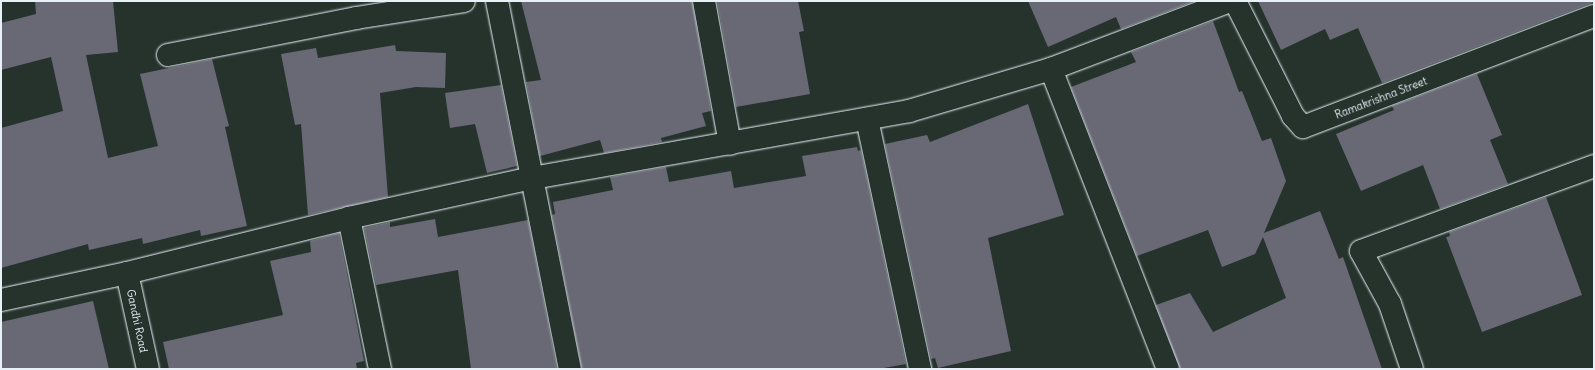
<!DOCTYPE html>
<html>
<head>
<meta charset="utf-8">
<style>
  body { margin:0 }
  #map { position:relative; width:1595px; height:370px; overflow:hidden; background:#26332d; font-family:Delius,sans-serif }
  div>[style] { position:absolute }
  .building>* { inset:0; background:#696875 }
  .roads { filter:drop-shadow(0 0 1px #e8f1f8) drop-shadow(0 0 1px #e8f1f8) }
  .street>* { height:22px; margin:-11px; padding:0 11px; transform-origin:11px; border-radius:11px; background:#26332d }
  span { translate:-50% -50%; white-space:nowrap; text-align:center; line-height:1.15; -webkit-text-stroke:3px #26332d; paint-order:stroke }
  .street-label { font-size:11px; color:#e8f1f8 }
  .frame { position:absolute; inset:0; border:2px solid #e8f1f8; pointer-events:none }
</style>
</head>
<body>
<div id="map">
  <div class="building">
    <div style="clip-path:polygon(35px 1px,113px 1px,118px 52px,86px 55px,108px 158px,158px 146px,140px 74px,212px 59px,229px 126px,225px 127px,247px 226px,201px 236px,200px 230px,143px 244px,142px 238px,89px 250px,88px 244px,1px 268px,1px 128px,63px 111px,51px 57px,1px 70px,1px 23px,36px 14px)"></div>
    <div style="clip-path:polygon(521px 1px,692px 1px,711px 111px,702px 113px,706px 126px,661px 138px,662px 142px,604px 153px,600px 140px,540px 156px,526px 82px,541px 80px)"></div>
    <div style="clip-path:polygon(717px 1px,798px 1px,804px 31px,799px 32px,810px 94px,736px 107px)"></div>
    <div style="clip-path:polygon(1028px 1px,1195px 1px,1121px 29px,1116px 17px,1048px 47px)"></div>
    <div style="clip-path:polygon(1258px 1px,1594px 1px,1594px 2px,1382px 83px,1358px 28px,1330px 40px,1325px 29px,1281px 50px)"></div>
    <div style="clip-path:polygon(1213px 21px,1239px 92px,1242px 91px,1262px 141px,1271px 138px,1286px 181px,1264px 233px,1320px 211px,1339px 259px,1343px 257px,1382px 369px,1180px 369px,1156px 305px,1190px 293px,1213px 332px,1286px 298px,1263px 237px,1255px 254px,1222px 267px,1208px 230px,1137px 256px,1071px 87px,1136px 62px,1131px 52px)"></div>
    <div style="clip-path:polygon(395px 45px,396px 51px,446px 53px,445px 88px,416px 87px,380px 93px,388px 197px,308px 215px,301px 124px,295px 125px,281px 54px,316px 48px,318px 58px)"></div>
    <div style="clip-path:polygon(1477px 74px,1502px 135px,1490px 140px,1508px 184px,1440px 209px,1423px 165px,1361px 191px,1336px 134px,1394px 110px,1392px 106px)"></div>
    <div style="clip-path:polygon(501px 85px,517px 166px,487px 173px,475px 124px,450px 128px,445px 93px)"></div>
    <div style="clip-path:polygon(1028px 104px,1064px 215px,988px 238px,1011px 351px,938px 368px,935px 358px,931px 359px,885px 144px,927px 135px,930px 142px)"></div>
    <div style="clip-path:polygon(857px 147px,858px 151px,861px 150px,906px 364px,878px 369px,582px 369px,552px 215px,555px 214px,553px 202px,613px 190px,610px 177px,666px 167px,669px 182px,731px 171px,734px 188px,806px 176px,802px 156px)"></div>
    <div style="clip-path:polygon(1546px 197px,1582px 295px,1482px 332px,1446px 237px,1450px 236px,1449px 232px)"></div>
    <div style="clip-path:polygon(435px 219px,438px 237px,528px 220px,557px 369px,471px 369px,458px 270px,376px 285px,364px 228px,390px 222px,390px 227px)"></div>
    <div style="clip-path:polygon(339px 233px,364px 361px,356px 363px,357px 369px,169px 369px,163px 342px,283px 315px,270px 261px,311px 252px,310px 241px)"></div>
    <div style="clip-path:polygon(93px 301px,109px 369px,1px 369px,1px 322px)"></div>
  </div>
  <div class="roads">
    <div class="street">
      <div style="left:497px;top:1px;width:375px;rotate:78.8deg"></div>
      <div style="left:704px;top:1px;width:145px;rotate:79.7deg"></div>
      <div style="left:1235px;top:1px;width:129px;rotate:63.2deg"></div>
      <div style="left:1293px;top:116px;width:15px;rotate:48deg"></div>
      <div style="left:1303px;top:127px;width:311px;rotate:-20.9deg"></div>
      <div style="left:168px;top:55px;width:192px;rotate:-11.1deg"></div>
      <div style="left:356px;top:18px;width:109px;rotate:-8.9deg"></div>
      <div style="left:1051px;top:69px;width:322px;rotate:68.7deg"></div>
      <div style="left:867px;top:119px;width:256px;rotate:78deg"></div>
      <div style="left:349px;top:218px;width:154px;rotate:78.4deg"></div>
      <div style="left:127px;top:273px;width:98px;rotate:77.7deg"></div>
      <div style="left:1px;top:300px;width:129px;rotate:-12.1deg"></div>
      <div style="left:127px;top:273px;width:229px;rotate:-13.9deg"></div>
      <div style="left:349px;top:218px;width:188px;rotate:-12.3deg"></div>
      <div style="left:533px;top:178px;width:382px;rotate:-10.1deg"></div>
      <div style="left:909px;top:111px;width:148px;rotate:-16.5deg"></div>
      <div style="left:1051px;top:69px;width:191px;rotate:-20.8deg"></div>
      <div style="left:1412px;top:369px;width:69px;rotate:-108.7deg"></div>
      <div style="left:1390px;top:304px;width:60px;rotate:-118.7deg"></div>
      <div style="left:1361px;top:251px;width:248px;rotate:-20deg"></div>
    </div>
  </div>
  <div class="street-label">
    <span style="left:1381px;top:98px;rotate:-21deg">Ramakrishna Street</span>
    <span style="left:137px;top:321px;rotate:78deg">Gandhi Road</span>
  </div>
  <div class="frame"></div>
</div>
</body>
</html>
